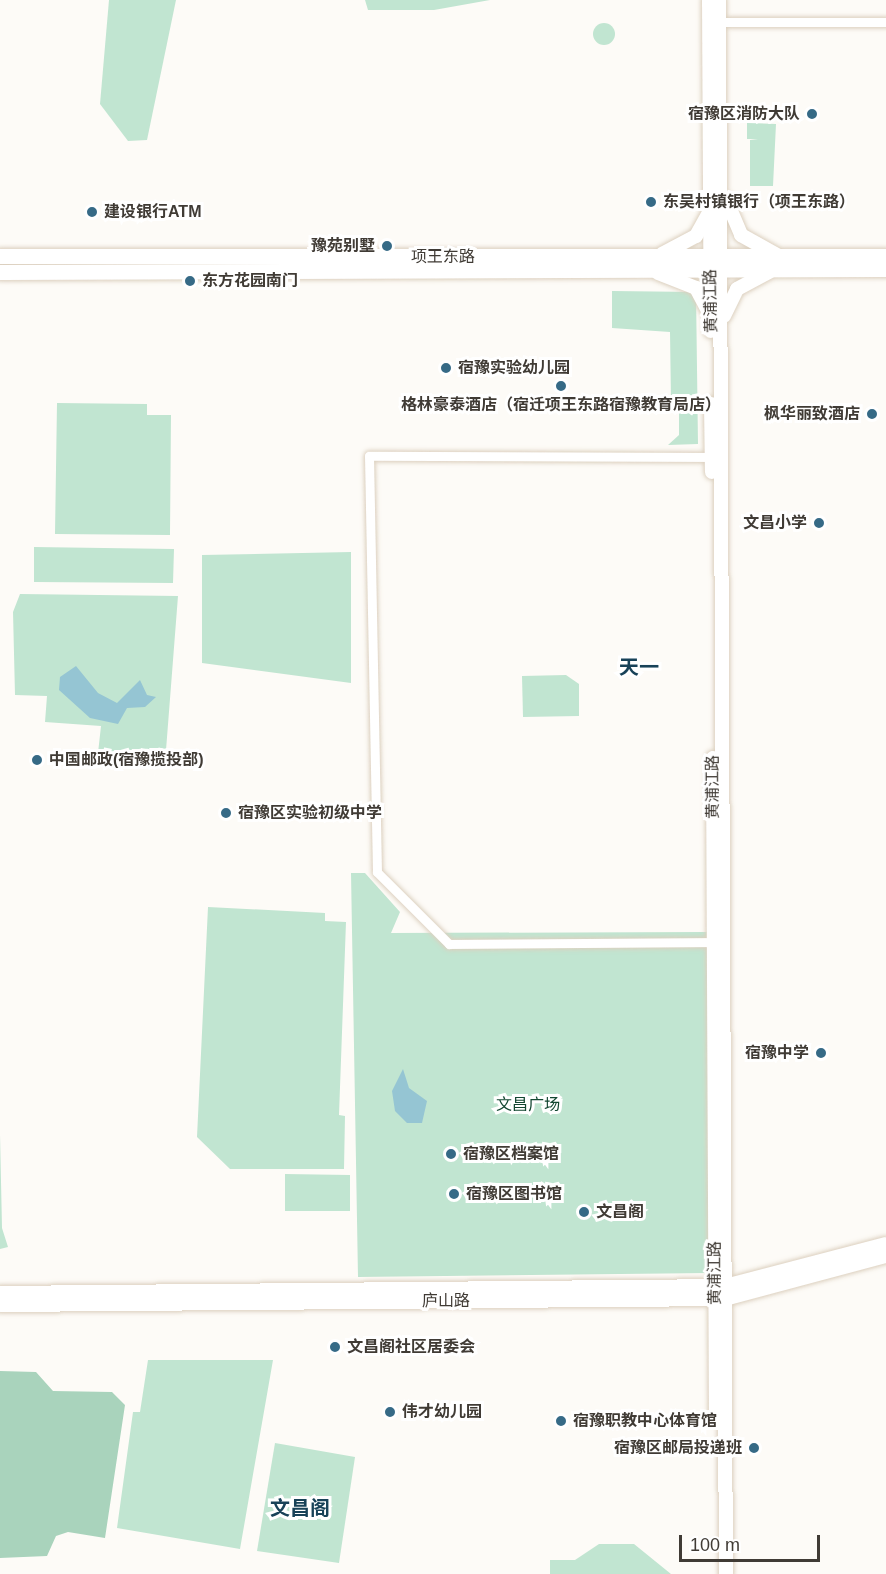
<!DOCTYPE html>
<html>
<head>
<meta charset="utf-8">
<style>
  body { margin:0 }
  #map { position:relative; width:886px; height:1574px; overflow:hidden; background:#fdfbf7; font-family:Helvetica,"Noto Sans SC",sans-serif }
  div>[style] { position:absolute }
  .green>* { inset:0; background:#c1e5d1 }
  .round { border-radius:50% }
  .forest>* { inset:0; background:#a9d3bc }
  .water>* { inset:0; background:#95c5d3 }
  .roads { filter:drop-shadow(0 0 2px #dcd0bf) drop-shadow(0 0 2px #dcd0bf) }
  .street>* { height:9px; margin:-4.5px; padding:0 4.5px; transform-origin:4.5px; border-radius:4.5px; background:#fff }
  .secondary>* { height:14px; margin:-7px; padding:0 7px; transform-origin:7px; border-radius:7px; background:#fff }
  .primary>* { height:15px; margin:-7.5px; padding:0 7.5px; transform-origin:7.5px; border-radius:7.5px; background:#fff }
  .dots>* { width:16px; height:16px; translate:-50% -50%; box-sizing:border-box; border:3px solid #fff; border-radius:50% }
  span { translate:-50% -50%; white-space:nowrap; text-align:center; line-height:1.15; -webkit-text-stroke:6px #fff; paint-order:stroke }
  .poi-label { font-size:16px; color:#403b35; font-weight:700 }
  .right { translate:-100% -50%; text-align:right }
  .left { translate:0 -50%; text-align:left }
  .street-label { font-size:16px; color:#403b35 }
  .park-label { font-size:16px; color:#134731 }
  .quarter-label { font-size:20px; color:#184258; font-weight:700 }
  .scale { position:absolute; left:679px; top:1535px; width:141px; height:27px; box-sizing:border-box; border:3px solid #403b35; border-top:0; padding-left:8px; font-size:18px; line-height:21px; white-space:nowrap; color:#403b35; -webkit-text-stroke:4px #fff; paint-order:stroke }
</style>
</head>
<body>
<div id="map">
  <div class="green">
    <div style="clip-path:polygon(109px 0,176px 0,147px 140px,128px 141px,100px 104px)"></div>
    <div style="clip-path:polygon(365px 0,490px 0,434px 10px,368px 10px)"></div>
    <div class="round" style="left:593px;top:23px;width:22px;height:22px"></div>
    <div style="clip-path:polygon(747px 123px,776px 124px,773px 186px,750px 186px,750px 140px,758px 139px,747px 139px)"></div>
    <div style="clip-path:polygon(612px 291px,696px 292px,698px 444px,668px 445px,679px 435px,679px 403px,671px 402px,670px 332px,612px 328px)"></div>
    <div style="clip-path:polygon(57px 403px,147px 404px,147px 415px,171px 415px,170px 535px,55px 534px)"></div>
    <div style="clip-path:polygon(34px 547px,174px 549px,173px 583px,34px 582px)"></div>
    <div style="clip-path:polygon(351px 552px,351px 683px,202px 663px,202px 555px)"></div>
    <div style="clip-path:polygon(20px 594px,178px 596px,165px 763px,98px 753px,101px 726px,45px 722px,47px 696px,15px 695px,13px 612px)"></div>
    <div style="clip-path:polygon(566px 675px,579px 684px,579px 716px,523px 717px,522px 676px)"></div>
    <div style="clip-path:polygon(351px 873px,365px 873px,400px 912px,391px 933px,708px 932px,709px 1273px,358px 1277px)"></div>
    <div style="clip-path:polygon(208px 907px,325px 913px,325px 921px,346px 922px,339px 1115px,345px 1116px,344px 1169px,230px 1169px,197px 1137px)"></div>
    <div style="clip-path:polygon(0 1134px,2px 1228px,8px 1247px,0 1249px)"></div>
    <div style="clip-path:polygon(285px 1174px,350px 1175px,350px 1211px,285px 1211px)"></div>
    <div style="clip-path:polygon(148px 1360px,273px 1360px,240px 1549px,117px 1528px,133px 1412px,140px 1412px)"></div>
    <div style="clip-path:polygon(275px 1443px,355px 1457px,339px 1563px,257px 1551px)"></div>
    <div style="clip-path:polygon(599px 1544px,634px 1544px,671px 1574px,550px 1574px,550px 1560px,575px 1560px)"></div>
  </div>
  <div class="forest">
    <div style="clip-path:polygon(0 1371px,36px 1372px,53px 1391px,112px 1392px,125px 1405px,105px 1538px,68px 1532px,56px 1536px,47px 1556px,0 1558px)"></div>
  </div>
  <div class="water">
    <div style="clip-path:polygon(76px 666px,98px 693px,117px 703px,140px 680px,147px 695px,156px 697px,145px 707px,127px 708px,118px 724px,90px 718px,59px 690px,60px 677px)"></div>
    <div style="clip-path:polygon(403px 1069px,409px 1088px,427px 1101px,422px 1123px,407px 1123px,395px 1111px,392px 1091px)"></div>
  </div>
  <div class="roads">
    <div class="street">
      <div style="left:714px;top:22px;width:172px"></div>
      <div style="left:717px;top:457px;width:348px;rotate:-179.8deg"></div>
      <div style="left:369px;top:456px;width:416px;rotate:88.9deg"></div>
      <div style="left:377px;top:872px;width:102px;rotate:45deg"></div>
      <div style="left:449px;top:944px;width:269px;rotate:-0.4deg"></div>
    </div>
    <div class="secondary">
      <div style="left:709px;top:0;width:331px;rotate:89.7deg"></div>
      <div style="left:719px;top:0;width:1574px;rotate:89.75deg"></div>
      <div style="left:726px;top:199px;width:39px;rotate:67deg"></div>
      <div style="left:741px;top:235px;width:43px;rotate:28.9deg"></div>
      <div style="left:662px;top:254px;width:38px;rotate:-28deg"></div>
      <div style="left:696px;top:236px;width:25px;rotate:-61deg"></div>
      <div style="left:658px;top:273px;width:41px;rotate:21.5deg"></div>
      <div style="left:696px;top:288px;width:26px;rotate:62deg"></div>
      <div style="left:724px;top:316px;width:30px;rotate:-64deg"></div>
      <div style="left:737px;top:289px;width:36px;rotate:-28deg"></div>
      <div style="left:711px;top:404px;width:68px;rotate:89.2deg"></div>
      <div style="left:713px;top:758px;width:659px;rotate:89.74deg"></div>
      <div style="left:0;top:1293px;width:725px;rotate:-0.55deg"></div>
      <div style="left:725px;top:1286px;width:166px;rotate:-14.6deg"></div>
      <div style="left:0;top:1305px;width:725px;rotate:-0.47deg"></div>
      <div style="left:725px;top:1299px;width:167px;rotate:-15deg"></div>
    </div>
    <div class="primary">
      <div style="left:0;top:256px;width:886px"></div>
      <div style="left:0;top:272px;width:886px;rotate:-0.19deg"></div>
    </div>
  </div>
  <div class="dots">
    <div style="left:812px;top:114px;background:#366a86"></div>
    <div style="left:651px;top:202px;background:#366a86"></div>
    <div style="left:92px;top:212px;background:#366a86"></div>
    <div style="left:387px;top:246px;background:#366a86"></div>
    <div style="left:190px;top:281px;background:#366a86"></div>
    <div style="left:446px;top:368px;background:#366a86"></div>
    <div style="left:561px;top:386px;background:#366a86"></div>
    <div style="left:872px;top:414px;background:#366a86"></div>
    <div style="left:819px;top:523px;background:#366a86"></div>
    <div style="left:37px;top:760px;background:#366a86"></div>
    <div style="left:226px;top:813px;background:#366a86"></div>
    <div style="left:821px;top:1053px;background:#366a86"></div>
    <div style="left:451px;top:1154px;background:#366a86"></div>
    <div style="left:454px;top:1194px;background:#366a86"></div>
    <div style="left:584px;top:1212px;background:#366a86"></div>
    <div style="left:335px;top:1347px;background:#366a86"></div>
    <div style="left:390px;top:1412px;background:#366a86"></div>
    <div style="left:561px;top:1421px;background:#366a86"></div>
    <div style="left:754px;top:1448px;background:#366a86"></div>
  </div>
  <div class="poi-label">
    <span class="right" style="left:800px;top:114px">宿豫区消防大队</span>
    <span class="left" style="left:663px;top:202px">东吴村镇银行（项王东路）</span>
    <span class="left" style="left:104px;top:212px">建设银行ATM</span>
    <span class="right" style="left:375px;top:246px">豫苑别墅</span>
    <span class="left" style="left:202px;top:281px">东方花园南门</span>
    <span class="left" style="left:458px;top:368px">宿豫实验幼儿园</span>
    <span style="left:561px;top:405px">格林豪泰酒店（宿迁项王东路宿豫教育局店）</span>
    <span class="right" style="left:860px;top:414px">枫华丽致酒店</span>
    <span class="right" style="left:807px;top:523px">文昌小学</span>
    <span class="left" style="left:49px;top:760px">中国邮政(宿豫揽投部)</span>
    <span class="left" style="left:238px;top:813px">宿豫区实验初级中学</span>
    <span class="right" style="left:809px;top:1053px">宿豫中学</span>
    <span class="left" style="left:463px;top:1154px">宿豫区档案馆</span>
    <span class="left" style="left:466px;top:1194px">宿豫区图书馆</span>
    <span class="left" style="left:596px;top:1212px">文昌阁</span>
    <span class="left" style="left:347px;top:1347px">文昌阁社区居委会</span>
    <span class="left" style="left:402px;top:1412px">伟才幼儿园</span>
    <span class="left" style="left:573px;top:1421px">宿豫职教中心体育馆</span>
    <span class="right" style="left:742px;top:1448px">宿豫区邮局投递班</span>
  </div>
  <div class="street-label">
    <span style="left:443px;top:257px">项王东路</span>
    <span style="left:711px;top:301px;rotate:-91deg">黄浦江路</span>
    <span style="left:713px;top:787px;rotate:-90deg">黄浦江路</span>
    <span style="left:715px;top:1273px;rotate:-90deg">黄浦江路</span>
    <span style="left:446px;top:1301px">庐山路</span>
  </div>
  <div class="park-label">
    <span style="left:528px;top:1105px">文昌广场</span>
  </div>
  <div class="quarter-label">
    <span style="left:639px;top:667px">天一</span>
    <span style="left:300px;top:1508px">文昌阁</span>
  </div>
  <div class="scale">100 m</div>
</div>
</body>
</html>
